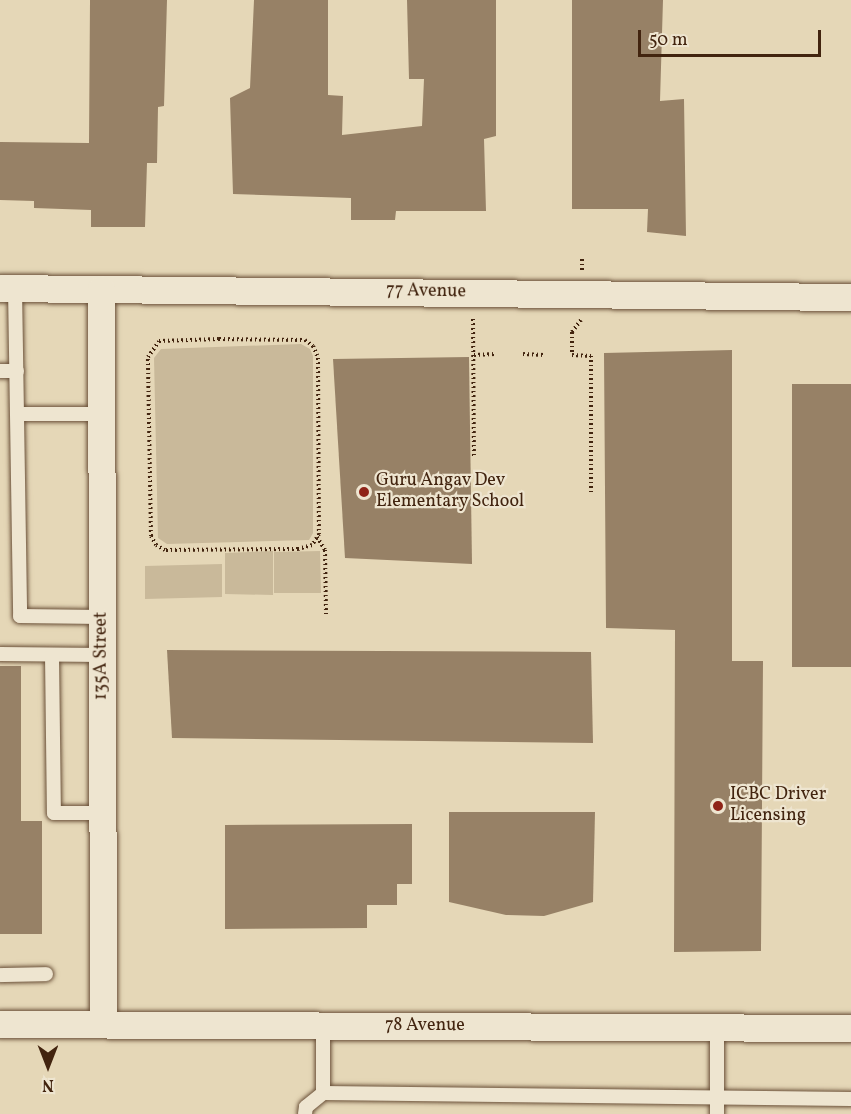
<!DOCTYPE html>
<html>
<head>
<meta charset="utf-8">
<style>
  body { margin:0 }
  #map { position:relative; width:851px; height:1114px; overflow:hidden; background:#e5d7b7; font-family:Vollkorn,serif }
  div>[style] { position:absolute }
  .green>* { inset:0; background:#c9b99a }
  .building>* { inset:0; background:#978166 }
  .path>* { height:4px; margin-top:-2px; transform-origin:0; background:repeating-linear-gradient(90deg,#42240f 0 1.5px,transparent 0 4.5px) }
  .roads { filter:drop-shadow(0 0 2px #6b5139) drop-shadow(0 0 2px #6b5139) }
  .service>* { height:14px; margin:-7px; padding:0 7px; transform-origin:7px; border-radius:7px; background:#eee5d0 }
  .minor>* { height:27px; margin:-13.5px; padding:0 13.5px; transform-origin:13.5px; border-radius:13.5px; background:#eee5d0 }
  .dots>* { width:16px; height:16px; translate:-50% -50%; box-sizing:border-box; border:3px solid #eee5d0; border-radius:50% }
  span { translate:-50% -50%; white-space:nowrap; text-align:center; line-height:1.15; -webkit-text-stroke:4.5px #eee5d0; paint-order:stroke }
  .street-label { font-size:18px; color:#42240f }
  .poi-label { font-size:18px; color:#42240f }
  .left { translate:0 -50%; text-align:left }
  .north { position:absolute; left:18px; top:1036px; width:60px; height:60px; -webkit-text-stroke:4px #eee5d0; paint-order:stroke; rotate:180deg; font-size:16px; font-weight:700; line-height:24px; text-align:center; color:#42240f }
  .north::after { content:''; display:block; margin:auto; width:21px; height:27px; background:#42240f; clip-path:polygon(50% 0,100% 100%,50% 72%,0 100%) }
  .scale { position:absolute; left:638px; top:30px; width:183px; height:27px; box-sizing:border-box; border:3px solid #42240f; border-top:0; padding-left:8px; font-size:18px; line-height:21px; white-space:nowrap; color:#42240f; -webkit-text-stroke:4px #eee5d0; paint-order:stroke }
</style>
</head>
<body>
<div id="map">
  <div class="green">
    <div style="clip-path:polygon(301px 344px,310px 349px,313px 356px,313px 533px,309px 540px,167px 544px,158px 538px,154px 358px,161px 349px)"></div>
    <div style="clip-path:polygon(273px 551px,273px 595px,225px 594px,225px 553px)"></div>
    <div style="clip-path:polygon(320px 551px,321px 593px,274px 593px,274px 552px)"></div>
    <div style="clip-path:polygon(222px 564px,222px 597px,145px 599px,145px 566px)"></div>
  </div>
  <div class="building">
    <div style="clip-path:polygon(90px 0,167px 0,164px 106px,158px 107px,157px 163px,147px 163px,145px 227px,91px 227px,91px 210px,34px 208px,34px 201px,0 200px,0 142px,89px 143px)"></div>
    <div style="clip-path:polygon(254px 0,328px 0,328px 95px,343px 96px,342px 135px,422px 126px,424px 79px,409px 79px,407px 0,496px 0,496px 136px,484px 139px,486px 211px,396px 211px,395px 220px,351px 220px,351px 198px,233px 194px,230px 98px,250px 88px)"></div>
    <div style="clip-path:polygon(572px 0,663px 0,660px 101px,684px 99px,686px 236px,647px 232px,648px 209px,572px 209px)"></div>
    <div style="clip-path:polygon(732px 350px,732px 661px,763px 661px,761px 951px,674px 952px,675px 630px,606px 628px,604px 353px)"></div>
    <div style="clip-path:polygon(469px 357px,472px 564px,345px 558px,333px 359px)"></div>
    <div style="clip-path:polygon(792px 384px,851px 384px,851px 667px,792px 667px)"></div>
    <div style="clip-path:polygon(167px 650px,591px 652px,593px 743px,172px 738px)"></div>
    <div style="clip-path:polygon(0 666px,21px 666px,21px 821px,42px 821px,42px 934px,0 934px)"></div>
    <div style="clip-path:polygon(449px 812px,595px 812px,593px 902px,544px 916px,506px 915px,449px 902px)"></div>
    <div style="clip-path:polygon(412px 824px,412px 884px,397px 884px,397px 905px,367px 905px,367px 928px,225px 929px,225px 825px)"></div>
  </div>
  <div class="path">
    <div style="left:582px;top:259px;width:11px;rotate:90deg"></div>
    <div style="left:473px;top:319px;width:137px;rotate:89.6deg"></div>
    <div style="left:581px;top:320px;width:15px;rotate:127deg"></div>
    <div style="left:572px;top:332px;width:23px;rotate:90deg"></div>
    <div style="left:572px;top:355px;width:19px;rotate:3deg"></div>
    <div style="left:591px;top:356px;width:138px;rotate:90deg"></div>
    <div style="left:219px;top:339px;width:86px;rotate:0.7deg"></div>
    <div style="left:305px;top:340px;width:10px;rotate:37deg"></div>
    <div style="left:313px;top:346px;width:13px;rotate:67deg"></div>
    <div style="left:318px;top:358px;width:176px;rotate:89.7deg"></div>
    <div style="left:319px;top:534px;width:13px;rotate:122deg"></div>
    <div style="left:312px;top:545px;width:15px;rotate:164deg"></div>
    <div style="left:298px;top:549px;width:133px;rotate:179.6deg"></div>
    <div style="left:165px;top:550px;width:10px;rotate:-151deg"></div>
    <div style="left:156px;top:545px;width:10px;rotate:-119deg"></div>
    <div style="left:151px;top:536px;width:179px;rotate:-91deg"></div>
    <div style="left:148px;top:357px;width:19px;rotate:-55deg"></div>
    <div style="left:159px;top:341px;width:60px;rotate:-1.9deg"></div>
    <div style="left:523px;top:354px;width:21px;rotate:3deg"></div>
    <div style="left:474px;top:355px;width:21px;rotate:-3deg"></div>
    <div style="left:317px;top:537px;width:15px;rotate:58deg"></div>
    <div style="left:325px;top:550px;width:64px;rotate:89.1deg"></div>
  </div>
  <div class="roads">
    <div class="service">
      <div style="left:15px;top:288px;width:328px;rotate:89.1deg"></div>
      <div style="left:20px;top:616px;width:82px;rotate:0.7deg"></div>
      <div style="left:0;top:371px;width:17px"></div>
      <div style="left:18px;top:414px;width:83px"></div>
      <div style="left:0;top:654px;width:102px;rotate:0.6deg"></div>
      <div style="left:52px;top:655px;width:158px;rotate:89.3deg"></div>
      <div style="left:54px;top:813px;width:48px"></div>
      <div style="left:0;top:975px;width:46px;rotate:-1.2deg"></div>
      <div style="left:323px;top:1026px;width:67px;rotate:90deg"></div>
      <div style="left:323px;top:1093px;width:528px;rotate:0.65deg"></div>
      <div style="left:305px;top:1114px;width:7px;rotate:-82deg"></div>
      <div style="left:306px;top:1107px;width:22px;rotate:-39deg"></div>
      <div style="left:717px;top:1114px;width:86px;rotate:-90deg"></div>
    </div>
    <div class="minor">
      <div style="left:0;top:288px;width:851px;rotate:0.61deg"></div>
      <div style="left:101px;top:289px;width:735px;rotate:89.84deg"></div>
      <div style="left:0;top:1024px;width:851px;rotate:0.27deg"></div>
    </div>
  </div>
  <div class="dots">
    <div style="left:364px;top:492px;background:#8f2418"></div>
    <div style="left:718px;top:806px;background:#8f2418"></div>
  </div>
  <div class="street-label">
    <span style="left:426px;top:292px;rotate:1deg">77 Avenue</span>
    <span style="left:102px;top:656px;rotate:-90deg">135A Street</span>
    <span style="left:425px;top:1026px">78 Avenue</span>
  </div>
  <div class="poi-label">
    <span class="left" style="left:376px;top:492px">Guru Angav Dev<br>Elementary School</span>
    <span class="left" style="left:730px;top:806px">ICBC Driver<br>Licensing</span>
  </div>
  <div class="north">N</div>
  <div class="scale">50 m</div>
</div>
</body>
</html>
